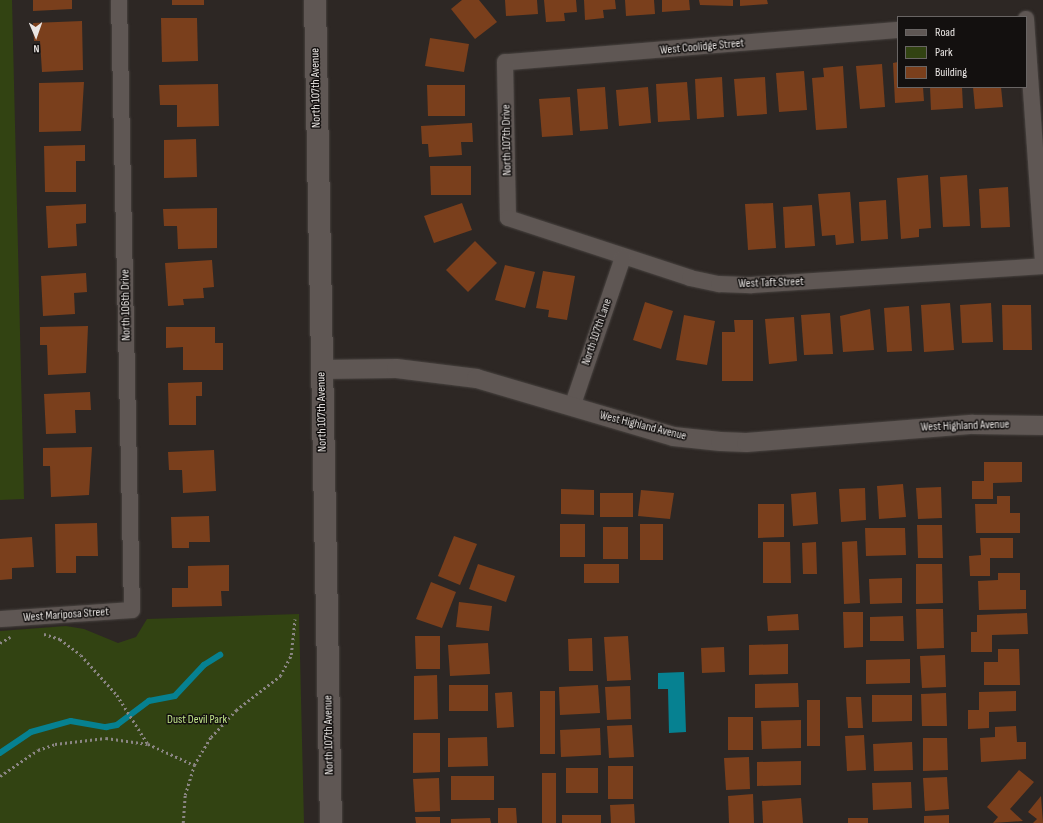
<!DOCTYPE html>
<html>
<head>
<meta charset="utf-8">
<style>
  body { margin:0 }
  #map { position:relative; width:1043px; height:823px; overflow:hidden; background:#2d2724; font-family:"Sofia Sans Condensed",sans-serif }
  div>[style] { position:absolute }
  .green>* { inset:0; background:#324312 }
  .water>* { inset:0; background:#068191 }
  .stream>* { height:5.5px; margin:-2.75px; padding:0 2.75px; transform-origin:2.75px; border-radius:2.75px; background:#068191 }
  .building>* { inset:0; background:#7a3f1c }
  .path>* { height:2.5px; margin-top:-1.25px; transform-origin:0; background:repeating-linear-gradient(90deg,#8b8684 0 2px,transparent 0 5px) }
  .roads { filter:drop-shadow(0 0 1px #484340) drop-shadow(0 0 1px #484340) }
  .minor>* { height:16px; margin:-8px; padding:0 8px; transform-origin:8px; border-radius:8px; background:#5f5754 }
  .tertiary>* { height:19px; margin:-9.5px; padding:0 9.5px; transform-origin:9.5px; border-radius:9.5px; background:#5f5754 }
  .secondary>* { height:22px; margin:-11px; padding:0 11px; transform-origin:11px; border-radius:11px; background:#5f5754 }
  span { translate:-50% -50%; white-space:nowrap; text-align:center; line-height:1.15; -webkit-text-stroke:3px #13100f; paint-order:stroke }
  .street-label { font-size:12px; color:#e9e5e3 }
  .park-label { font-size:12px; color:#c2e68a }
  .legend { position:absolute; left:897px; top:16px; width:130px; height:72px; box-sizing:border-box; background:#13100f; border:1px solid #696564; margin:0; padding:5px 7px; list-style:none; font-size:12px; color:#e9e5e3 }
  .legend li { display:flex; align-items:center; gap:8px; height:20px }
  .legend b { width:20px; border:1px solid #696564 }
  .north { position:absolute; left:16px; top:16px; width:40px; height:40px; -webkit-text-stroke:3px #13100f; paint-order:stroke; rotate:178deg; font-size:11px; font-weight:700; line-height:16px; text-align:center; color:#e9e5e3 }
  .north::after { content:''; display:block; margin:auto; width:14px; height:18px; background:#e9e5e3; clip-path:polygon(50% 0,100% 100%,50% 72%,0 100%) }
</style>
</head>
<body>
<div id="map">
  <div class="green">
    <div style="clip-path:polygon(0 0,12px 0,24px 499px,0 500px)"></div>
    <div style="clip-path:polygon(299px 614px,304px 823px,0 823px,0 631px,66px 626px,84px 629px,118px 643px,136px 637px,147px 619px)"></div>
  </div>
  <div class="water">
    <div style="clip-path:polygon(684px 672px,686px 732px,669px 733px,668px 689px,658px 689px,658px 673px)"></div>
  </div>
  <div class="stream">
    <div style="left:0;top:753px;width:37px;rotate:-34deg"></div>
    <div style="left:31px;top:732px;width:41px;rotate:-15.4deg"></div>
    <div style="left:71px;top:721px;width:36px;rotate:10deg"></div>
    <div style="left:106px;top:727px;width:11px;rotate:-10deg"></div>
    <div style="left:117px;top:725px;width:40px;rotate:-37deg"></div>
    <div style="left:149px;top:701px;width:26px;rotate:-11deg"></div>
    <div style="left:175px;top:696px;width:42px;rotate:-46.9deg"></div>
    <div style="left:204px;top:665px;width:19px;rotate:-32deg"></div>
  </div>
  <div class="building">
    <div style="clip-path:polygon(33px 0,72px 0,72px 9px,33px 11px)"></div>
    <div style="clip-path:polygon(172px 0,204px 0,204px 5px,172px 5px)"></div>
    <div style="clip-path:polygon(462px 0,479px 0,497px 22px,475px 39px,451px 9px)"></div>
    <div style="clip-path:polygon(505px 0,537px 0,538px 14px,506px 16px)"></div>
    <div style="clip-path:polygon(544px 0,576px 0,577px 12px,564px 13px,565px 21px,546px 22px)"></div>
    <div style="clip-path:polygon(584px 0,615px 0,616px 9px,603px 10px,604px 18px,585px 20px)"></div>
    <div style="clip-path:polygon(625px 0,654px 0,655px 14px,626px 16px)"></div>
    <div style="clip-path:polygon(662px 0,689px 0,690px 10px,662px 12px)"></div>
    <div style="clip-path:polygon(699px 0,733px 0,733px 6px,700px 5px)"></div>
    <div style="clip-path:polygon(740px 0,767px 0,768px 4px,740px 6px)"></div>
    <div style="clip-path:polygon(161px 18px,197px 18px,198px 61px,162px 62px)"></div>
    <div style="clip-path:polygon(82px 21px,83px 70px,42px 72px,40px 41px,34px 41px,33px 23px)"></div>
    <div style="clip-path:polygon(430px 38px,469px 44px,464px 72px,425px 66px)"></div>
    <div style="clip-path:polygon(898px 62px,898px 87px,923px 87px,924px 101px,895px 103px,893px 63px)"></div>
    <div style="clip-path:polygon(882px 64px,885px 107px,860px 109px,856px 66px)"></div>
    <div style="clip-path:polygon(843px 66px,847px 128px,816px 130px,812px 78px,824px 77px,823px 68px)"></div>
    <div style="clip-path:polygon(804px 71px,807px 110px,779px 112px,776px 73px)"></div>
    <div style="clip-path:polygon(722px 77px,724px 117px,697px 119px,695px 79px)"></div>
    <div style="clip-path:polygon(765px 77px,767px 114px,737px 116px,734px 79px)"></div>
    <div style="clip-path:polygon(84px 82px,81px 131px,39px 132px,39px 83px)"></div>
    <div style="clip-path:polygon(687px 82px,690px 120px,658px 122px,656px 84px)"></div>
    <div style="clip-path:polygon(218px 84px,219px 126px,177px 127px,177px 105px,160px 105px,159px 85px)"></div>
    <div style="clip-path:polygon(427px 85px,465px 85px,465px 116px,428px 116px)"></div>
    <div style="clip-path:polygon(605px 87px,608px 129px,580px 131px,577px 89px)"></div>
    <div style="clip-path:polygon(648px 87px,651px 123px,619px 126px,616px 90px)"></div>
    <div style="clip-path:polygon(930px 87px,962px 87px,963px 108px,931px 110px)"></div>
    <div style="clip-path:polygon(973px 87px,1001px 87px,1003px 107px,975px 109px)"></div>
    <div style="clip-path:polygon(570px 97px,573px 135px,542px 137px,539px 99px)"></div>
    <div style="clip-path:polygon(472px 123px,473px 142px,461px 142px,462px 155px,429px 157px,428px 144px,422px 144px,421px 126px)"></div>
    <div style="clip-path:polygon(196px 139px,197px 177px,164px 178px,164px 140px)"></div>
    <div style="clip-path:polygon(85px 145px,85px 161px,76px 161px,76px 192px,45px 192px,44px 146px)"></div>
    <div style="clip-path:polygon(430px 166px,471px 166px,471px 195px,431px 195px)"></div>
    <div style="clip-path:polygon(928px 175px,931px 228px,919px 229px,919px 237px,901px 239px,897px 178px)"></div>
    <div style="clip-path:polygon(967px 175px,970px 226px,943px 227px,940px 177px)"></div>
    <div style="clip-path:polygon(1008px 187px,1010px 227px,981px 228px,979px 189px)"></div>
    <div style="clip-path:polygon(850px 192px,854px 243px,836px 245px,835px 235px,822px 236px,818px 194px)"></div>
    <div style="clip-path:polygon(886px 200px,888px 239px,861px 241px,859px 202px)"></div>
    <div style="clip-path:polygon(462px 203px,472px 230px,434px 243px,424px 216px)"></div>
    <div style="clip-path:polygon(773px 203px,776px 248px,748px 250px,745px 204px)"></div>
    <div style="clip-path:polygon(86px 204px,86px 223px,76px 224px,77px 246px,48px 248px,46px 206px)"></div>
    <div style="clip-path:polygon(812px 205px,815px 246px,785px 248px,783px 207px)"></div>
    <div style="clip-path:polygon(217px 208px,217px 248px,178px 249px,177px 226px,164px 226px,163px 209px)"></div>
    <div style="clip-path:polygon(475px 241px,497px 263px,468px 292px,446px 270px)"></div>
    <div style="clip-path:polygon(212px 260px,214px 287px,203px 288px,204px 298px,183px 299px,184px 305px,168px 306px,165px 263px)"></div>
    <div style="clip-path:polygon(505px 265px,535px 272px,525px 308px,495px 300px)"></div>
    <div style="clip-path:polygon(543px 271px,575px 276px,567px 320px,548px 317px,549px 310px,536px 308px)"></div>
    <div style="clip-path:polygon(86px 273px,87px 292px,74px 293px,75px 314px,43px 316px,41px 276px)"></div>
    <div style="clip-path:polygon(645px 302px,673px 311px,661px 349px,633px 340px)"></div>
    <div style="clip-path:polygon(950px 303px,954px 350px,924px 352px,921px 305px)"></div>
    <div style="clip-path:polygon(991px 303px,993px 342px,962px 343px,960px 305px)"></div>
    <div style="clip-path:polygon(1002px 305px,1031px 305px,1032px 350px,1003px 350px)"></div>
    <div style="clip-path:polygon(909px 306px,912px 351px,887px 352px,884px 308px)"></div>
    <div style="clip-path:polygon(870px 309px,874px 350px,843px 352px,840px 316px)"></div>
    <div style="clip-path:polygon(830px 313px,833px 354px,804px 355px,801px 315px)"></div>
    <div style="clip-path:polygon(684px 315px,715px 321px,707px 365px,676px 360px)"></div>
    <div style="clip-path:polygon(794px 317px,797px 361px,769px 364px,765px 319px)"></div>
    <div style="clip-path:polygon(734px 320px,753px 320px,753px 381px,722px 381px,722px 332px,735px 332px)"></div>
    <div style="clip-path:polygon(88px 326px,86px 373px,48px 375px,47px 345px,40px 345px,40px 327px)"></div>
    <div style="clip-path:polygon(166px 327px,215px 327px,215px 343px,223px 343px,223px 370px,183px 370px,183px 347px,166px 348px)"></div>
    <div style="clip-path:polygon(202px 382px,202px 396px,196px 396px,196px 425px,169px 425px,168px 383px)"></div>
    <div style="clip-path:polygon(90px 392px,91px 410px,75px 410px,76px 433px,46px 434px,44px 394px)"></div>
    <div style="clip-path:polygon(92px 447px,89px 495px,51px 497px,50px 466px,43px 466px,43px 448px)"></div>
    <div style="clip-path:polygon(214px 450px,216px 491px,183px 493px,182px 470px,169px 470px,168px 452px)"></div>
    <div style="clip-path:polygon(984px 462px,1022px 462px,1022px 482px,993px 483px,993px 499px,972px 499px,972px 481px,984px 481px)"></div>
    <div style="clip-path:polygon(903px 484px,906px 517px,879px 519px,877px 486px)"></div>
    <div style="clip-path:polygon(941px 487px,942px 518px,918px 519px,916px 488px)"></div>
    <div style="clip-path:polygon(865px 488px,866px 520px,841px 522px,839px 489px)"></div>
    <div style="clip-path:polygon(561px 489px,594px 490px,594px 515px,561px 514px)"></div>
    <div style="clip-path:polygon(641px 490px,674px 493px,670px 519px,638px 516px)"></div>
    <div style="clip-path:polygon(816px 492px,818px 524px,793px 526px,791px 494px)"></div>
    <div style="clip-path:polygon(600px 493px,633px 493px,633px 517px,600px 517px)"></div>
    <div style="clip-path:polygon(997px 496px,1010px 496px,1010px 513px,1020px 513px,1020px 533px,976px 533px,975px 504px,997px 504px)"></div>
    <div style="clip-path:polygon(758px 504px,784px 504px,784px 537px,758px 538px)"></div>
    <div style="clip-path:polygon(209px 516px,210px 542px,189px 542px,189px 548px,172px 548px,171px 517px)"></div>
    <div style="clip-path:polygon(97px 523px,98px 556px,76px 556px,76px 573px,56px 573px,55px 524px)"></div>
    <div style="clip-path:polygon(560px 524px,585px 524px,585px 557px,560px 557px)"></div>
    <div style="clip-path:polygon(640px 524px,663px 524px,663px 560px,640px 560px)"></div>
    <div style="clip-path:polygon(917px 525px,942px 525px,943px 558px,918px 558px)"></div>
    <div style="clip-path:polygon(603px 527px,628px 527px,628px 559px,603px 559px)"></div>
    <div style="clip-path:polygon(865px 528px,905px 528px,906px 555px,866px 556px)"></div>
    <div style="clip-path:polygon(454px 536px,477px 544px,460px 585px,438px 576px)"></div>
    <div style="clip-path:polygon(32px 537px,34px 567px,12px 568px,12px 579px,0 580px,0 539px)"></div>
    <div style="clip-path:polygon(980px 538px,1013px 538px,1013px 558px,990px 558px,990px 576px,970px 576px,969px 556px,981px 555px)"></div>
    <div style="clip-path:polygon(857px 541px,860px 603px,844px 604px,842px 542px)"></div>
    <div style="clip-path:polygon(763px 542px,790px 542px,791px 583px,763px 583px)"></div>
    <div style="clip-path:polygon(816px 542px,817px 574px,803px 574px,802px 543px)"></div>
    <div style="clip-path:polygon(478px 564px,515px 576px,506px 602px,469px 589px)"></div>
    <div style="clip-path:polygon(584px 564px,619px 564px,619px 583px,584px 583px)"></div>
    <div style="clip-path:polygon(916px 564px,942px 564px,943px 603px,916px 604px)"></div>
    <div style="clip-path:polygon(229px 565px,229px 591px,221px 591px,222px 606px,172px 607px,172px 588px,188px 588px,188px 566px)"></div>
    <div style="clip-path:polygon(998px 573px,1020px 573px,1020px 590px,1026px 590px,1026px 609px,979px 610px,978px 581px,998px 580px)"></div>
    <div style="clip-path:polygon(902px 578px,902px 603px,870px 604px,869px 579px)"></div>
    <div style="clip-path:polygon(431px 582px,456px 592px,442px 628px,416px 619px)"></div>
    <div style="clip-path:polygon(459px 602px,492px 606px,489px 631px,456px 627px)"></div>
    <div style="clip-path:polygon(916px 609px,943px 609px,944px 648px,917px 649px)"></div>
    <div style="clip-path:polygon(843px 612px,863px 612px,863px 647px,844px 648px)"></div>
    <div style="clip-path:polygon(1027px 613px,1028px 634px,992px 635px,992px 652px,971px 652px,971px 632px,977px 632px,977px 615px)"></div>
    <div style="clip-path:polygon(798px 614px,799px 630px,768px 631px,767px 616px)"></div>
    <div style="clip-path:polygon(903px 616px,904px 641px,870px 641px,870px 617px)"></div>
    <div style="clip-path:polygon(415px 636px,440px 636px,440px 669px,416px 669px)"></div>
    <div style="clip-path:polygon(628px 636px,631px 680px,607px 681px,604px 637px)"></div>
    <div style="clip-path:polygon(592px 638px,593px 671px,569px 671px,568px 639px)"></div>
    <div style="clip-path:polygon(488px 643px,490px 674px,450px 676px,448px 645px)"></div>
    <div style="clip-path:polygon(788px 644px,788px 674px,749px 675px,749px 645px)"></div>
    <div style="clip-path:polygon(724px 647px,725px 672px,702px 673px,701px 648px)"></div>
    <div style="clip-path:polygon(998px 649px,1019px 649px,1020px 685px,984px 685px,984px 662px,998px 662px)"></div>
    <div style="clip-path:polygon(945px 655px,946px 687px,922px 688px,920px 656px)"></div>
    <div style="clip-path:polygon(910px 659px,910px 683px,866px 684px,866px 660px)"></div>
    <div style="clip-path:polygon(437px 675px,438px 719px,414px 720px,414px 676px)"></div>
    <div style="clip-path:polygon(798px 683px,799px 707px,755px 708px,755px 684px)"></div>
    <div style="clip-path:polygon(449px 685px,488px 685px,488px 711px,449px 711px)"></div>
    <div style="clip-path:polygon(598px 685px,600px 713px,560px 715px,559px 687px)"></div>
    <div style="clip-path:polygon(630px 686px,631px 719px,607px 720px,605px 687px)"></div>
    <div style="clip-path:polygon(540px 691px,555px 691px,555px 754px,540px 754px)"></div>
    <div style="clip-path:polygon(1016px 691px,1016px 711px,989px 712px,989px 728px,968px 729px,968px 710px,979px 710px,979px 692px)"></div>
    <div style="clip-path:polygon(512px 692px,514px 727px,497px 728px,495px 693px)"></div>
    <div style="clip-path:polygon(946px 693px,947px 726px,922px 726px,921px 694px)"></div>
    <div style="clip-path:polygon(872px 695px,912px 695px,912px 721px,872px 722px)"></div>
    <div style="clip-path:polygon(846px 697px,861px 697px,863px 728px,848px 728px)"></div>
    <div style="clip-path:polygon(807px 700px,820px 700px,820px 746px,807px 746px)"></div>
    <div style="clip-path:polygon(728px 717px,753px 717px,753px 750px,728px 750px)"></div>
    <div style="clip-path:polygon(801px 720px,801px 748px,762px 749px,761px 721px)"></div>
    <div style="clip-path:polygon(632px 725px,634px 757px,609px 758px,607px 726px)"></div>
    <div style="clip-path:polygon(1016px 726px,1017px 742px,1026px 742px,1026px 759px,981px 762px,980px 738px,995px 737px,995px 727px)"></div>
    <div style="clip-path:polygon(600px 728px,601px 755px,561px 757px,560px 730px)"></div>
    <div style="clip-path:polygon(413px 733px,440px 733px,440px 772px,413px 773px)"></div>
    <div style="clip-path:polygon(864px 735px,866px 770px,847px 771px,845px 736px)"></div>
    <div style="clip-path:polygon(487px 737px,488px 766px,448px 767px,448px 738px)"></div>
    <div style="clip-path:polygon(923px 738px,947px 738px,948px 770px,923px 771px)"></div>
    <div style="clip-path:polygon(912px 742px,913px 770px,874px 771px,873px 744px)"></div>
    <div style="clip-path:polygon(749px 757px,750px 789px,726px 790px,724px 758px)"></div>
    <div style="clip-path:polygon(801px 761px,801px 785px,757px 786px,757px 762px)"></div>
    <div style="clip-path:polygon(608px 766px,633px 766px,633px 799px,608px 799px)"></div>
    <div style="clip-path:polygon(566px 768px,598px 768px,598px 793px,566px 793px)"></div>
    <div style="clip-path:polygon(1019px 770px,1034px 782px,1010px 809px,1023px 821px,993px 823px,998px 817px,987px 807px)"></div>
    <div style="clip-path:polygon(542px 773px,556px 773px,556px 823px,542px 823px)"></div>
    <div style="clip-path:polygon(451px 776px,494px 776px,494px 800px,451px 800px)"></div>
    <div style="clip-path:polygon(947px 777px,949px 809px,925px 811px,923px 778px)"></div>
    <div style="clip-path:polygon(439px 778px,440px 811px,415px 812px,413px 779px)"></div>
    <div style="clip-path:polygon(911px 782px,912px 808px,873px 810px,872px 783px)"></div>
    <div style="clip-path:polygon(753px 794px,754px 823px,729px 823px,728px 796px)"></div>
    <div style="clip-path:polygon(1041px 796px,1043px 823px,1033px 823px,1037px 819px,1028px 812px)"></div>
    <div style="clip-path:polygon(801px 798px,803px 823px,763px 823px,762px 801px)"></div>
    <div style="clip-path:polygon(634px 804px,635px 823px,611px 823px,610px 805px)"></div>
    <div style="clip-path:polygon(498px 808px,516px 808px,517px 823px,498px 823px)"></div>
    <div style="clip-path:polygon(562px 815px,601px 815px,601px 823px,562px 823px)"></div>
    <div style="clip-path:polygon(949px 815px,949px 823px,924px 823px,924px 816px)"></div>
    <div style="clip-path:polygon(415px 817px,440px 817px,440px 823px,416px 823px)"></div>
    <div style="clip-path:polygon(490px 818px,491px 823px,451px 823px,451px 819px)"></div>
    <div style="clip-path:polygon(848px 818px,868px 818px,868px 823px,848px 823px)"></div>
  </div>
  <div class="path">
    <div style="left:44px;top:634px;width:17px;rotate:17deg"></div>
    <div style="left:60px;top:639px;width:26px;rotate:37deg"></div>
    <div style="left:81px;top:655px;width:54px;rotate:48deg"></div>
    <div style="left:117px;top:695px;width:58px;rotate:57.7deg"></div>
    <div style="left:148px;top:744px;width:51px;rotate:24.5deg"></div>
    <div style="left:0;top:643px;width:12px;rotate:-31deg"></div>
    <div style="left:0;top:776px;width:46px;rotate:-34.4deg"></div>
    <div style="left:38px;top:750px;width:18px;rotate:-19deg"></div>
    <div style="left:55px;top:744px;width:51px;rotate:-6.7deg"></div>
    <div style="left:106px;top:738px;width:42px;rotate:8.1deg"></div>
    <div style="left:183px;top:823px;width:28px;rotate:-86deg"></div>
    <div style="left:185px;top:795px;width:31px;rotate:-73deg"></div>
    <div style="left:194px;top:765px;width:33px;rotate:-59deg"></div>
    <div style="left:211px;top:737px;width:37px;rotate:-47deg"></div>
    <div style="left:236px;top:710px;width:56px;rotate:-37.7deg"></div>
    <div style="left:280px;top:676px;width:24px;rotate:-62deg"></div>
    <div style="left:291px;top:655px;width:36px;rotate:-84deg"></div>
  </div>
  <div class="roads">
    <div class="minor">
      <div style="left:1026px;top:19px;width:245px;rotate:86deg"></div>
      <div style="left:898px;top:30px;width:394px;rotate:175.3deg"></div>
      <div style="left:505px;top:62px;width:156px;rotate:88.9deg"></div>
      <div style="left:508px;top:218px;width:192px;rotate:18.2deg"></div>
      <div style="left:690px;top:278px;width:30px;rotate:12deg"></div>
      <div style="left:719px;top:284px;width:33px;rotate:2deg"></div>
      <div style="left:752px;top:285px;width:292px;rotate:-3.7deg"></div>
      <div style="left:572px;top:407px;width:158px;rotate:-71.2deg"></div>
      <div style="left:0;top:619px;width:132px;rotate:-3.9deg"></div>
      <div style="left:132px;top:610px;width:610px;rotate:-91.22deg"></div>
    </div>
    <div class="tertiary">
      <div style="left:321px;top:369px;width:75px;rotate:-0.8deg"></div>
      <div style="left:396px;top:368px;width:81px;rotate:7.1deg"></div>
      <div style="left:476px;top:378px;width:205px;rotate:16.4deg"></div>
      <div style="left:673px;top:436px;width:47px;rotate:6.1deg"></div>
      <div style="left:720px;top:441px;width:26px;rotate:2deg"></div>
      <div style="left:746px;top:442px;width:227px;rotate:-4.6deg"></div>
      <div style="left:972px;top:424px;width:71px;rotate:0.8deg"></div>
    </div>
    <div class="secondary">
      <div style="left:315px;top:0;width:823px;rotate:88.89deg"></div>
    </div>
  </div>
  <div class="street-label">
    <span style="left:702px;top:47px;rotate:-5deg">West Coolidge Street</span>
    <span style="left:316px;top:88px;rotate:-91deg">North 107th Avenue</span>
    <span style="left:507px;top:140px;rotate:-91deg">North 107th Drive</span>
    <span style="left:771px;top:283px;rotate:-2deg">West Taft Street</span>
    <span style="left:126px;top:305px;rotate:-91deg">North 106th Drive</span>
    <span style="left:597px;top:332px;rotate:-71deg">North 107th Lane</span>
    <span style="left:322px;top:412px;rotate:-91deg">North 107th Avenue</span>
    <span style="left:643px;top:426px;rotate:14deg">West Highland Avenue</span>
    <span style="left:965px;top:426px;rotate:-2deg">West Highland Avenue</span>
    <span style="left:66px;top:615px;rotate:-4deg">West Mariposa Street</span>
    <span style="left:329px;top:735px;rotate:-91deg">North 107th Avenue</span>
  </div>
  <div class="park-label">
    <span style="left:197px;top:720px">Dust Devil Park</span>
  </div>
  <ul class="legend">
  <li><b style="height:5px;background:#5f5754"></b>Road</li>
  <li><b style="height:11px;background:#324312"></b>Park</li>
  <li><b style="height:11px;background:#7a3f1c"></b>Building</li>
  </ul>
  <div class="north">N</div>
</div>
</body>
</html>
